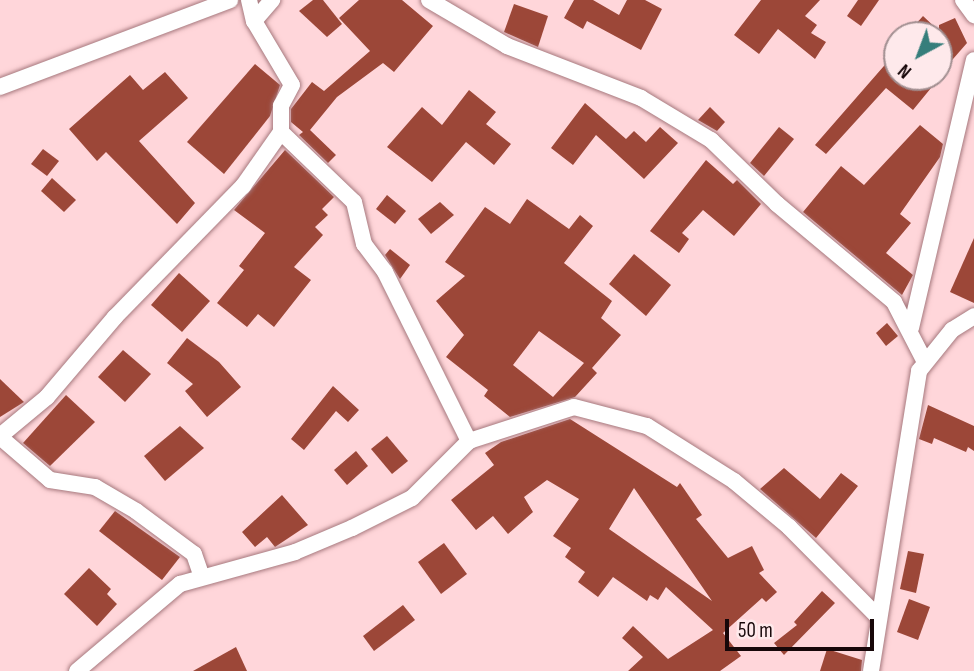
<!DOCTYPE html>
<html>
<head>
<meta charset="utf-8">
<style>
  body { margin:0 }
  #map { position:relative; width:974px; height:671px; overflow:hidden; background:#ffd6da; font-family:"Sofia Sans Condensed",sans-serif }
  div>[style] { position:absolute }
  .building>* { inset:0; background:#9c4738 }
  .roads { filter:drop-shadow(0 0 2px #a7797e) drop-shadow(0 0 2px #a7797e) }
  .minor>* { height:16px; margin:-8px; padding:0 8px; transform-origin:8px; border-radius:8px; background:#fff }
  span { translate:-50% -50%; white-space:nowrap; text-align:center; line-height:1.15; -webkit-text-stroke:6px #fee9eb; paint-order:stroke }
  .north { position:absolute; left:883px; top:21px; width:70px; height:70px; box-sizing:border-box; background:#fee9eb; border:2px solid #a28f91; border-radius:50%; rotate:221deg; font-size:19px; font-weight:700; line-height:28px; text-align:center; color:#170709 }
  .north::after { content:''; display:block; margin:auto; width:24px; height:32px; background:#367e7b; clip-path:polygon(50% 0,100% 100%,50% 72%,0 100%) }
  .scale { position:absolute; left:725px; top:619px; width:149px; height:32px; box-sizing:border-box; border:4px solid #170709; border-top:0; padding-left:9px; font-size:21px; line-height:24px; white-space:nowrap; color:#170709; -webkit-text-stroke:5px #fee9eb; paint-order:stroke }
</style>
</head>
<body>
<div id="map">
  <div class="building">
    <div style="clip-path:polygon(313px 0,323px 0,342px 24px,327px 37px,299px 11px)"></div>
    <div style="clip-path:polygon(359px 0,402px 0,433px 26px,394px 72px,383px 63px,337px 97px,310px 130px,336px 155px,328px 163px,299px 135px,303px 132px,291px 122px,291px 109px,312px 82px,324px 91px,370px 51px,339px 18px)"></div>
    <div style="clip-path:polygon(574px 0,593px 0,619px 15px,627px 0,645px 0,662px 9px,641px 50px,587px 21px,583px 29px,564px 18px)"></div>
    <div style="clip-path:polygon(761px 0,820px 0,805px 16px,817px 25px,811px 33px,826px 42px,815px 59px,778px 29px,759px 54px,734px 35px)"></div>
    <div style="clip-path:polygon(858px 0,879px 0,861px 26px,847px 16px)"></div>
    <div style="clip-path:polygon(514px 4px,548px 16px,538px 47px,504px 32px)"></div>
    <div style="clip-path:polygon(923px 16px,939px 31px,939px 25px,955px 18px,967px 43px,939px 75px,939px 35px,906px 35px)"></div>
    <div style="clip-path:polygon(897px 51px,897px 77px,940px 77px,913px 110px,886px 88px,826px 154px,815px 145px)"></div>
    <div style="clip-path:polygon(255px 64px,280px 85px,270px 116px,224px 174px,187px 142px)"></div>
    <div style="clip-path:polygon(165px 72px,188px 98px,139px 141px,195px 203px,177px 224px,106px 152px,97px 161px,69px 129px,130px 75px,143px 90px)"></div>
    <div style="clip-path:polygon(469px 90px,496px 112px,486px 124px,511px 144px,494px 165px,466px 142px,432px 182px,387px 147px,422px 107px,442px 125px)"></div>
    <div style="clip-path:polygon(585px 103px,626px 139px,634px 131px,646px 142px,660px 127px,678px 143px,644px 179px,596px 135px,573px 165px,551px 148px)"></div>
    <div style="clip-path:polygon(710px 107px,725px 122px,717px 131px,698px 120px)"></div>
    <div style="clip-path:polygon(920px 125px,943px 144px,940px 157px,900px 214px,911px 223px,886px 253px,913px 275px,902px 295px,803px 212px,841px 166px,864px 185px)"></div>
    <div style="clip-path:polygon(779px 127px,794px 139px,764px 176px,750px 163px)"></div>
    <div style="clip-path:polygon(43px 149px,59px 161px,47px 176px,31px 164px)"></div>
    <div style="clip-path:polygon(285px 150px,334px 197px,322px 209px,328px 215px,315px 227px,323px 235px,294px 267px,311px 280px,274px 327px,258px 314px,247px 327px,217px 303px,244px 270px,239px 266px,265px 233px,234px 210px)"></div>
    <div style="clip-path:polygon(706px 160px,733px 184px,737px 180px,761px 204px,734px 236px,703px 210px,682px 233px,689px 239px,679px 253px,650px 231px)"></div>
    <div style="clip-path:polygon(52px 178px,76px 200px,64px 212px,41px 191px)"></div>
    <div style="clip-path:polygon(387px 195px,406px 211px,395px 224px,376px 209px)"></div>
    <div style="clip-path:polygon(evenodd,527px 199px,569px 229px,580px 215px,593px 226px,564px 263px,612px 301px,601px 318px,621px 335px,592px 368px,597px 373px,575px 397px,510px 417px,484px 396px,488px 390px,446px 357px,464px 335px,436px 301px,465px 276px,445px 262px,485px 207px,510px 224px,527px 199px,539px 331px,584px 363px,553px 397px,513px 365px,539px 331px)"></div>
    <div style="clip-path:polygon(440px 202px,454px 215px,431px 234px,418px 219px)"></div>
    <div style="clip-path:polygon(974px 238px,974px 303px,950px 292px)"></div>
    <div style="clip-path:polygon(390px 249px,410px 265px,400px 279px,385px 255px)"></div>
    <div style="clip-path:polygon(634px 254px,671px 285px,646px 316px,609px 284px)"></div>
    <div style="clip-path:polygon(179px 273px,210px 301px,182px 332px,151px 305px)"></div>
    <div style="clip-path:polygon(887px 323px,898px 336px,886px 346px,876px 333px)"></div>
    <div style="clip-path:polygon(187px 338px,219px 362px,241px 387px,207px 417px,185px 391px,193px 384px,167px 363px)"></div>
    <div style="clip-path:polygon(123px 350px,151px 374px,125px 402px,98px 377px)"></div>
    <div style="clip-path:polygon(0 379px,24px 402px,0 417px)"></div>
    <div style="clip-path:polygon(333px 386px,359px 410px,348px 422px,336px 411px,304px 450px,291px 439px)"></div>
    <div style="clip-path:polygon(66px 395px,95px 422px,50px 466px,23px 443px)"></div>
    <div style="clip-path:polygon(928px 405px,974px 426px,974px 451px,968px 447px,966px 452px,934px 438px,932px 444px,919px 439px)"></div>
    <div style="clip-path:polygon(evenodd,570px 419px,677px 487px,680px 483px,702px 515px,696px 519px,728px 558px,752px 546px,764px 570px,759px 573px,777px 592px,766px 602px,762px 598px,723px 633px,741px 656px,720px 671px,628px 671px,643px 657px,622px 638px,633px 626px,668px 659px,713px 630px,666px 587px,658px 600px,650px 595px,647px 601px,613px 577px,598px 597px,578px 582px,585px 572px,565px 557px,571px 548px,553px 536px,579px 499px,547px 480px,524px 497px,533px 512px,508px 534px,493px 516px,476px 530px,451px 500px,494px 465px,485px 453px,501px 442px,570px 419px,634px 488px,712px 601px,609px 529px,634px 488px)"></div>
    <div style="clip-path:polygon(180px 426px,204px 448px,165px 481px,144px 456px)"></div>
    <div style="clip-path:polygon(387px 436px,408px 461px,392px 474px,371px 449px)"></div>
    <div style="clip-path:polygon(356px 451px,368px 466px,347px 485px,334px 470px)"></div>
    <div style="clip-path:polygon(784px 468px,820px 499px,841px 473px,858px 486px,816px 538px,760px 489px)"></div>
    <div style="clip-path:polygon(282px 495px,308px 525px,275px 547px,267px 537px,255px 547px,242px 532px)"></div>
    <div style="clip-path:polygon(115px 511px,180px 557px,162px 580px,99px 531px)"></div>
    <div style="clip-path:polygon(444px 543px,467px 574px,441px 594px,418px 562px)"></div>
    <div style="clip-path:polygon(908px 551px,924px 554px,916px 593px,900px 589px)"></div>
    <div style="clip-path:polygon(89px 568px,111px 589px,107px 594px,117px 604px,97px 626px,64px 594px)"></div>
    <div style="clip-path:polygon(822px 591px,835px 603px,784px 655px,774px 643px,797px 625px,794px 622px)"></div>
    <div style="clip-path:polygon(909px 599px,930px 607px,918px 640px,897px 632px)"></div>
    <div style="clip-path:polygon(403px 605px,415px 620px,374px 651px,363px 636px)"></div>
    <div style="clip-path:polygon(236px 647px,247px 671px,193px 671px)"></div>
    <div style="clip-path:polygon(827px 649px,862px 660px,861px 671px,820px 671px)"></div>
  </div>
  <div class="roads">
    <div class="minor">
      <div style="left:249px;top:0;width:22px;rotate:77deg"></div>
      <div style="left:254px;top:21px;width:74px;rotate:59.3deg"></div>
      <div style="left:292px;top:85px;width:24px;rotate:118deg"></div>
      <div style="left:281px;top:106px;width:26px;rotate:90deg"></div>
      <div style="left:281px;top:132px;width:101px;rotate:43.8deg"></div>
      <div style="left:354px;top:202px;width:43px;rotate:76.6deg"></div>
      <div style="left:364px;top:244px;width:35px;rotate:53deg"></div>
      <div style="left:385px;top:272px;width:189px;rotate:63.6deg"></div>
      <div style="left:429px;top:0;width:91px;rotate:30.5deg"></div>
      <div style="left:507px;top:46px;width:144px;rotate:21.2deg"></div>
      <div style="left:641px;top:98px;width:82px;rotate:31deg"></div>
      <div style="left:711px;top:140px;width:92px;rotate:44.1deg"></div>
      <div style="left:777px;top:204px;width:153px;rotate:39.9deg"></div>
      <div style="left:894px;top:302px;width:65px;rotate:62.7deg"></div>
      <div style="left:963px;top:0;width:19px;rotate:54deg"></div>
      <div style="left:254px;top:21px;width:28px;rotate:-49deg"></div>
      <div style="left:0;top:87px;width:246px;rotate:-20.7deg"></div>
      <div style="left:911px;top:328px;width:275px;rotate:-76.8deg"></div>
      <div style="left:0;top:436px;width:61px;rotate:-39.7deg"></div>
      <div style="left:47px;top:397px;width:105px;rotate:-49.6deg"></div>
      <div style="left:115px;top:317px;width:183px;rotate:-45.7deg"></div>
      <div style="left:243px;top:186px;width:66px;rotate:-54.9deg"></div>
      <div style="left:0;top:437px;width:66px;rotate:40.7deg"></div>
      <div style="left:50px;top:480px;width:46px;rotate:8.8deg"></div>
      <div style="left:95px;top:487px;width:48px;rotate:30.3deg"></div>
      <div style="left:136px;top:511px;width:72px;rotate:36.6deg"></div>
      <div style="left:194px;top:554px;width:21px;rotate:71deg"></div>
      <div style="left:77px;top:671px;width:135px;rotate:-40.2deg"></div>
      <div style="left:180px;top:584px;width:119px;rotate:-15.5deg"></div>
      <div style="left:295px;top:552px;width:62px;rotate:-22.8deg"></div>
      <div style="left:352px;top:528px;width:67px;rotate:-26.6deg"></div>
      <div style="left:412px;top:498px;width:81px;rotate:-45deg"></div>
      <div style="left:469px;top:441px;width:110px;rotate:-17.9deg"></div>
      <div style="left:574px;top:407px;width:75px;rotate:14.6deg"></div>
      <div style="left:647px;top:426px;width:103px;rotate:32.3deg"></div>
      <div style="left:734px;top:481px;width:72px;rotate:39.9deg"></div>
      <div style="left:789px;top:527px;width:125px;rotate:45.3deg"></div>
      <div style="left:871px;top:671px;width:304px;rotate:-80.9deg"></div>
      <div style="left:919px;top:371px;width:53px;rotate:-51.2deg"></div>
      <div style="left:952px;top:330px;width:26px;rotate:-32deg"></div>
    </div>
  </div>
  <div class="north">N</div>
  <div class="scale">50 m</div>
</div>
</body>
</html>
